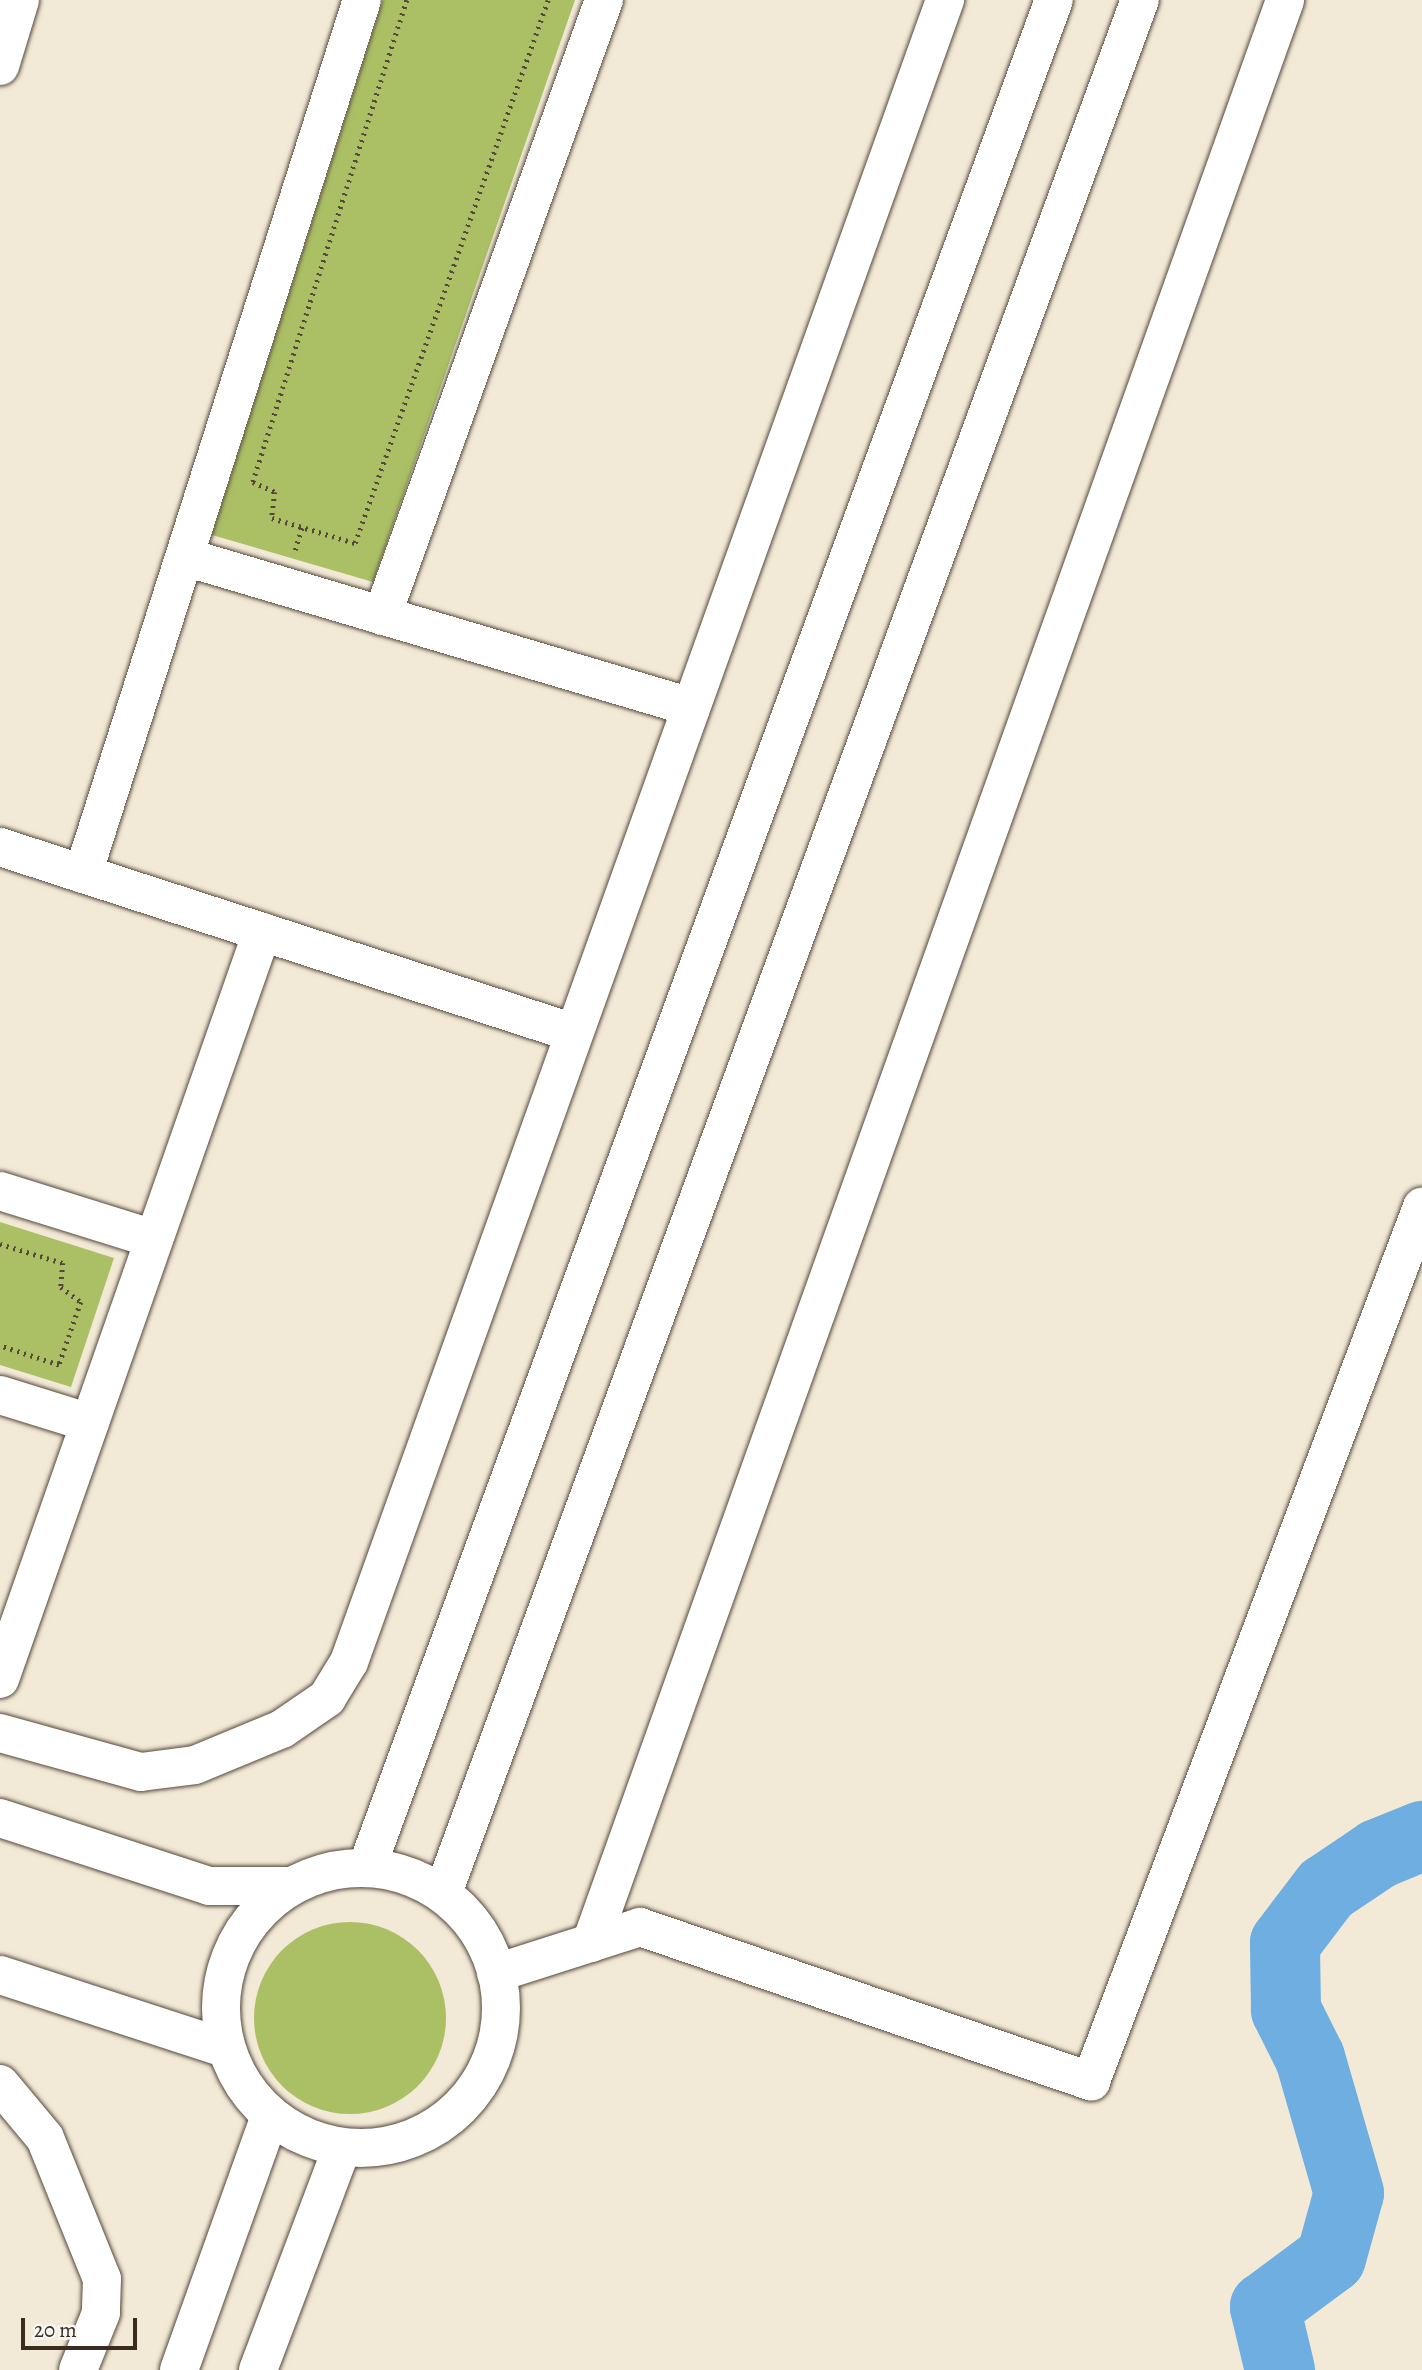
<!DOCTYPE html>
<html>
<head>
<meta charset="utf-8">
<style>
  body { margin:0 }
  #map { position:relative; width:1422px; height:2370px; overflow:hidden; background:#f2ead7; font-family:Alegreya,serif }
  div>[style] { position:absolute }
  .green>* { inset:0; background:#abc065 }
  .round { border-radius:50% }
  .river>* { height:70px; margin:-35px; padding:0 35px; transform-origin:35px; border-radius:35px; background:#6eaee1 }
  .path>* { height:4.5px; margin-top:-2.25px; transform-origin:0; background:repeating-linear-gradient(90deg,#56473a 0 2px,transparent 0 7px) }
  .roads { filter:drop-shadow(0 0 2px #56473a) drop-shadow(0 0 2px #56473a) }
  .street>* { height:38px; margin:-19px; padding:0 19px; transform-origin:19px; border-radius:19px; background:#fff }
  .secondary>* { height:38px; margin:-19px; padding:0 19px; transform-origin:19px; border-radius:19px; background:#fff }
  .secondary>.ring { margin:-19px; padding:0; box-sizing:content-box; background:none; border:38px solid #fff; border-radius:50% }
  span { translate:-50% -50%; white-space:nowrap; text-align:center; line-height:1.15; -webkit-text-stroke:7px #f6f6f2; paint-order:stroke }
  .scale { position:absolute; left:21px; top:2318px; width:116px; height:32px; box-sizing:border-box; border:4px solid #3b2a1e; border-top:0; padding-left:9px; font-size:21px; line-height:24px; white-space:nowrap; color:#3b2a1e; -webkit-text-stroke:5px #f6f6f2; paint-order:stroke }
</style>
</head>
<body>
<div id="map">
  <div class="green">
    <div style="clip-path:polygon(383px 0,575px 0,373px 582px,212px 535px)"></div>
    <div style="clip-path:polygon(0 1222px,114px 1258px,71px 1387px,0 1365px)"></div>
    <div class="round" style="left:254px;top:1922px;width:192px;height:192px"></div>
  </div>
  <div class="river">
    <div style="left:1280px;top:2370px;width:65px;rotate:-103.4deg"></div>
    <div style="left:1265px;top:2307px;width:82px;rotate:-36.6deg"></div>
    <div style="left:1331px;top:2258px;width:67px;rotate:-74.5deg"></div>
    <div style="left:1349px;top:2193px;width:141px;rotate:-106.1deg"></div>
    <div style="left:1310px;top:2058px;width:54px;rotate:-116.6deg"></div>
    <div style="left:1286px;top:2010px;width:67px;rotate:-90.9deg"></div>
    <div style="left:1285px;top:1943px;width:68px;rotate:-52.8deg"></div>
    <div style="left:1326px;top:1889px;width:63px;rotate:-33.9deg"></div>
    <div style="left:1378px;top:1854px;width:48px;rotate:-22.2deg"></div>
  </div>
  <div class="path">
    <div style="left:407px;top:0;width:506px;rotate:107.72deg"></div>
    <div style="left:253px;top:482px;width:24px;rotate:24deg"></div>
    <div style="left:275px;top:492px;width:26px;rotate:97deg"></div>
    <div style="left:272px;top:518px;width:87px;rotate:16.8deg"></div>
    <div style="left:355px;top:543px;width:576px;rotate:-70.43deg"></div>
    <div style="left:295px;top:550px;width:24px;rotate:-73deg"></div>
    <div style="left:0;top:1244px;width:66px;rotate:16.8deg"></div>
    <div style="left:63px;top:1263px;width:24px;rotate:95deg"></div>
    <div style="left:61px;top:1287px;width:25px;rotate:37deg"></div>
    <div style="left:81px;top:1302px;width:67px;rotate:109.2deg"></div>
    <div style="left:59px;top:1365px;width:62px;rotate:-162.1deg"></div>
  </div>
  <div class="roads">
    <div class="street">
      <div style="left:0;top:66px;width:69px;rotate:-73.1deg"></div>
      <div style="left:185px;top:557px;width:528px;rotate:16.51deg"></div>
      <div style="left:382px;top:616px;width:655px;rotate:-70.18deg"></div>
      <div style="left:0;top:847px;width:603px;rotate:17.95deg"></div>
      <div style="left:83px;top:874px;width:917px;rotate:-72.3deg"></div>
      <div style="left:0;top:1191px;width:161px;rotate:17.3deg"></div>
      <div style="left:0;top:1395px;width:94px;rotate:17.3deg"></div>
      <div style="left:0;top:1679px;width:792px;rotate:-70.67deg"></div>
      <div style="left:0;top:1733px;width:146px;rotate:15.5deg"></div>
      <div style="left:141px;top:1772px;width:54px;rotate:-7.4deg"></div>
      <div style="left:195px;top:1765px;width:94px;rotate:-22.5deg"></div>
      <div style="left:282px;top:1729px;width:55px;rotate:-34.6deg"></div>
      <div style="left:327px;top:1698px;width:42px;rotate:-58.6deg"></div>
      <div style="left:349px;top:1662px;width:1766px;rotate:-70.27deg"></div>
      <div style="left:591px;top:1943px;width:2063px;rotate:-70.34deg"></div>
      <div style="left:496px;top:1973px;width:151px;rotate:-17.7deg"></div>
      <div style="left:640px;top:1927px;width:477px;rotate:18.9deg"></div>
      <div style="left:1091px;top:2081px;width:935px;rotate:-69.26deg"></div>
      <div style="left:0;top:2084px;width:70px;rotate:50.2deg"></div>
      <div style="left:45px;top:2138px;width:152px;rotate:68deg"></div>
      <div style="left:102px;top:2279px;width:34px;rotate:92deg"></div>
      <div style="left:101px;top:2313px;width:61px;rotate:112deg"></div>
    </div>
    <div class="secondary">
      <div style="left:0;top:1818px;width:220px;rotate:18deg"></div>
      <div style="left:209px;top:1886px;width:80px"></div>
      <div style="left:367px;top:1867px;width:1989px;rotate:-69.8deg"></div>
      <div class="ring" style="left:221px;top:1868px;width:242px;height:242px"></div>
      <div style="left:443px;top:1893px;width:2017px;rotate:-69.79deg"></div>
      <div style="left:0;top:1975px;width:237px;rotate:18deg"></div>
      <div style="left:179px;top:2370px;width:270px;rotate:-70.3deg"></div>
      <div style="left:258px;top:2370px;width:237px;rotate:-69.3deg"></div>
    </div>
  </div>
  <div class="scale">20 m</div>
</div>
</body>
</html>
